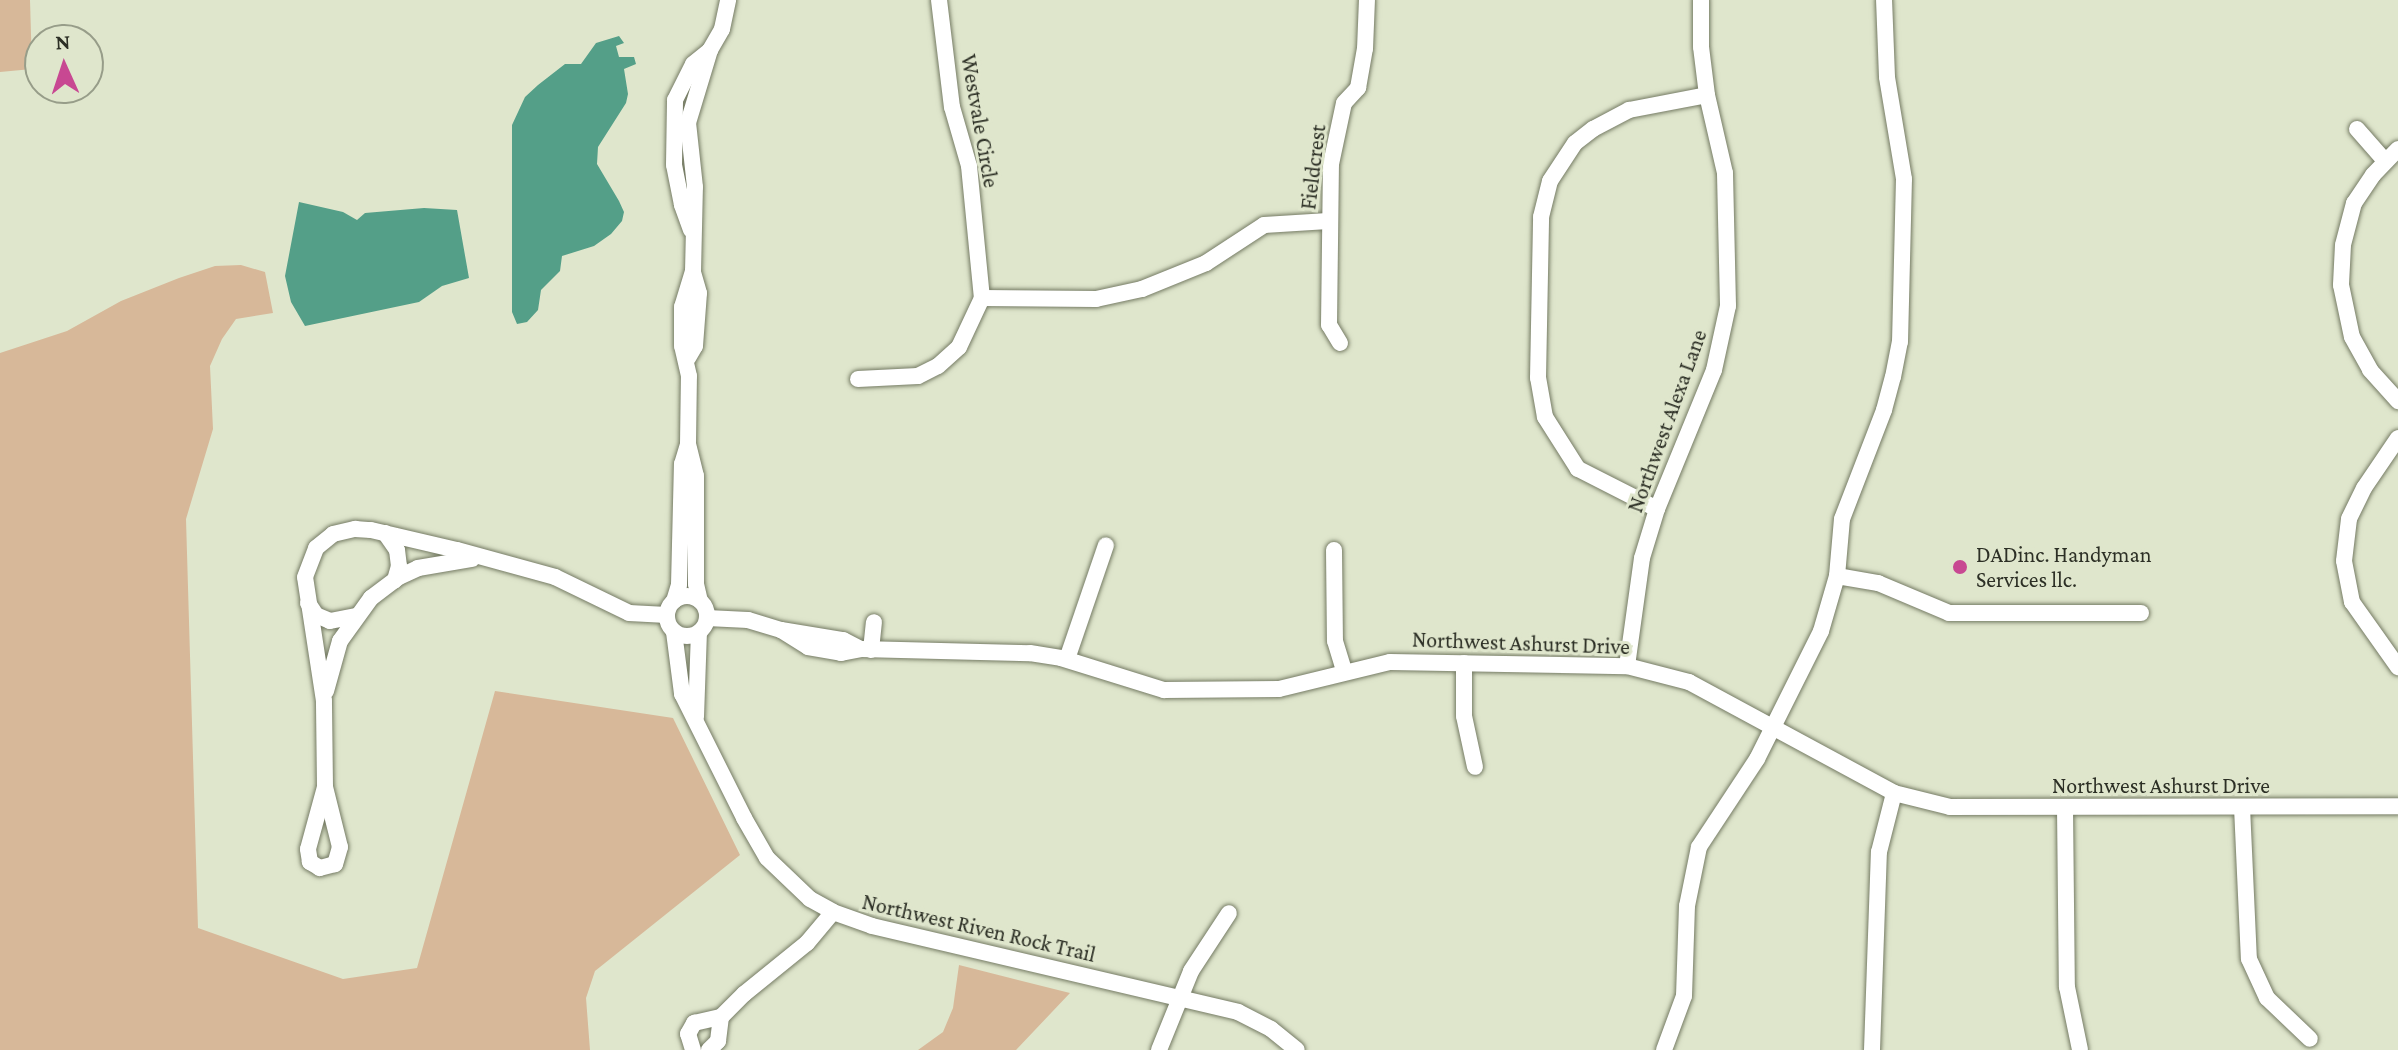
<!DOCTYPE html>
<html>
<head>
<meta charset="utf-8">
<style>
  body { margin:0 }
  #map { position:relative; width:2398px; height:1050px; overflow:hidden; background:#dfe6cc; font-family:"Crimson Pro",serif }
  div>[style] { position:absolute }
  .green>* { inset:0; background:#d7b899 }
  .water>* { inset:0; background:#549f88 }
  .roads { filter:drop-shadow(0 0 2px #757b64) drop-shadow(0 0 2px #757b64) }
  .minor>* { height:16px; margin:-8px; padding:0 8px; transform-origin:8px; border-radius:8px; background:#fff }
  .minor>.ring { margin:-8px; padding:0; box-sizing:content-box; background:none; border:16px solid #fff; border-radius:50% }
  .dots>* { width:22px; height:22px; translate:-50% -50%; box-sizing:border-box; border:4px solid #dfe6cc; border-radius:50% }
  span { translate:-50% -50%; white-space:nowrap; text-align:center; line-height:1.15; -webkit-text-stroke:6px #dfe6cc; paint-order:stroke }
  .street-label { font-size:22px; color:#2c2f25 }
  .poi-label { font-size:22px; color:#2c2f25 }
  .left { translate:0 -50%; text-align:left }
  .north { position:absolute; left:24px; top:24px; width:80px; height:80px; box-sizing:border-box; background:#dfe6cc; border:2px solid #979d89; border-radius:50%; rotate:357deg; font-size:22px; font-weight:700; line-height:32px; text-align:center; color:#2c2f25 }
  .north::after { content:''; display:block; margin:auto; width:28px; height:36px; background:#c84892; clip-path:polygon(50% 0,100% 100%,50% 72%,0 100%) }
</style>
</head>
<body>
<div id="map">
  <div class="green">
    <div style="clip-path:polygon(0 0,30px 0,32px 69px,0 72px)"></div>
    <div style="clip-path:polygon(241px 265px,265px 272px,273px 313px,236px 319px,222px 339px,210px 366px,213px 429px,186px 519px,198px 928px,343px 979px,417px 968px,495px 691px,673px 718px,740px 855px,595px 971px,586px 998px,590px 1050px,0 1050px,0 353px,67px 331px,121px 301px,179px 278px,215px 266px)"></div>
    <div style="clip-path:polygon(959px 965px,1070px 993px,1016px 1050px,918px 1050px,943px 1032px,953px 1008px)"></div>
  </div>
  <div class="water">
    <div style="clip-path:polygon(619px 36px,624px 43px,616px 46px,619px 57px,634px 57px,636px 64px,624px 69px,628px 94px,626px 103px,598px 147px,597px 164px,619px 201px,624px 212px,622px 221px,611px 234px,594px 246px,562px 256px,560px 271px,541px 290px,538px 310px,527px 322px,517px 324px,512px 312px,512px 125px,525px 97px,538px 85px,565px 64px,581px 64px,596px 43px)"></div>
    <div style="clip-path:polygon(299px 202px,343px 212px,357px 220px,365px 213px,424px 208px,457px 210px,469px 278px,442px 286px,419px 302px,305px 326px,291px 302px,285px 276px)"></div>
  </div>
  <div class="roads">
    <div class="minor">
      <div style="left:939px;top:0;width:108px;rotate:83.1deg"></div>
      <div style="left:952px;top:107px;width:61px;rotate:73.9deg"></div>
      <div style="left:969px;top:166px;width:133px;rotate:84.4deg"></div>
      <div style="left:2357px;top:129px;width:43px;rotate:48.8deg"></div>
      <div style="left:2398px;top:149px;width:36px;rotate:134deg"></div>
      <div style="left:2373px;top:175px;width:34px;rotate:124deg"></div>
      <div style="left:2354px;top:203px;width:43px;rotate:104.7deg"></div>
      <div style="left:2343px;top:245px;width:40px;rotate:92.9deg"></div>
      <div style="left:2341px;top:285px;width:53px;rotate:78.1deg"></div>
      <div style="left:2352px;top:337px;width:38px;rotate:61deg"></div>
      <div style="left:2370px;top:370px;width:42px;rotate:47.9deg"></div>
      <div style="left:691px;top:230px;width:27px;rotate:-110deg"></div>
      <div style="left:682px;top:205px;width:41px;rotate:-101.3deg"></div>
      <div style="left:674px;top:165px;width:65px;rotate:-89.1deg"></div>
      <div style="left:675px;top:100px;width:40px;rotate:-63.4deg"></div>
      <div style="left:693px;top:64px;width:22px;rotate:-39deg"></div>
      <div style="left:982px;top:298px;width:114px;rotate:0.5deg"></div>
      <div style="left:1096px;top:299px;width:47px;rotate:-12.3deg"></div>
      <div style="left:1142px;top:289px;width:69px;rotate:-22.1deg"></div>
      <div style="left:1206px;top:263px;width:69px;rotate:-33.2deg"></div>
      <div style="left:1264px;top:225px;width:64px;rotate:-3.6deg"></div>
      <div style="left:1340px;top:343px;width:21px;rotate:-121deg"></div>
      <div style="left:1329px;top:325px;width:161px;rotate:-89.3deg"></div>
      <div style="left:1331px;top:164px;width:62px;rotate:-78deg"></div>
      <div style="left:1344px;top:103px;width:21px;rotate:-47deg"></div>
      <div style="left:1358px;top:88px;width:40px;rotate:-80deg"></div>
      <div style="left:1365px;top:49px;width:49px;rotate:-87.7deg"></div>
      <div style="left:688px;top:358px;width:14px;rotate:-60deg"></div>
      <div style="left:695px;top:346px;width:53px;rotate:-85.7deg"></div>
      <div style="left:699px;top:293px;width:22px;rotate:-106deg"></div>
      <div style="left:693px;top:272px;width:85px;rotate:-88.7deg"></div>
      <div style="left:695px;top:187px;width:64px;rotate:-96.2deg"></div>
      <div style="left:688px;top:123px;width:76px;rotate:-73.2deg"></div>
      <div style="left:710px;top:50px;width:24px;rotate:-60deg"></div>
      <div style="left:722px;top:29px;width:30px;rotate:-78deg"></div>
      <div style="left:858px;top:379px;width:60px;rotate:-2.9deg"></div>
      <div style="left:918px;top:376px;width:22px;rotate:-27deg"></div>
      <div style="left:938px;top:366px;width:28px;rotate:-42deg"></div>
      <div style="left:959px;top:347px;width:54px;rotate:-64.9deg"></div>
      <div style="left:2398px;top:438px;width:60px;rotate:124.2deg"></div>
      <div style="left:2364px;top:488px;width:34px;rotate:116deg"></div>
      <div style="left:2349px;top:519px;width:42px;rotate:96.8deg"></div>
      <div style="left:2344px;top:561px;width:42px;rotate:79deg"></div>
      <div style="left:2352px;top:602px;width:80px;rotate:54.7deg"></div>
      <div style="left:688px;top:444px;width:33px;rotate:76deg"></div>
      <div style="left:696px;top:476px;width:108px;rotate:90deg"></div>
      <div style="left:696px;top:584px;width:17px;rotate:77deg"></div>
      <div style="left:1657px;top:509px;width:89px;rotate:-153.1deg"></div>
      <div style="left:1578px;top:469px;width:62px;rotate:-122.4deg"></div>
      <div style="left:1545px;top:417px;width:40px;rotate:-100deg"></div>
      <div style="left:1538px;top:378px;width:161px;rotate:-88.9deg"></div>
      <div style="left:1541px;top:217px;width:37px;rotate:-76deg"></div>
      <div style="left:1550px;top:181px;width:45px;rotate:-56.7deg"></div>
      <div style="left:1575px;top:143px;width:23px;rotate:-38deg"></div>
      <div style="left:1593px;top:129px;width:41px;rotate:-27.8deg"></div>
      <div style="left:1629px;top:110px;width:79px;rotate:-10.9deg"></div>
      <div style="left:385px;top:533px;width:21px;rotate:55deg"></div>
      <div style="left:397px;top:550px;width:16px;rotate:83deg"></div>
      <div style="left:399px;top:566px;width:15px;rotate:106deg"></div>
      <div style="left:1334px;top:550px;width:91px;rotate:89.4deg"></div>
      <div style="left:1335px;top:641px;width:31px;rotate:73deg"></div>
      <div style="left:1837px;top:576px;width:42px;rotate:9.7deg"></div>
      <div style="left:1878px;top:583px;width:77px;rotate:22.9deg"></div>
      <div style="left:1949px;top:613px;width:192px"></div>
      <div class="ring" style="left:667px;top:596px;width:24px;height:24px"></div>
      <div style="left:674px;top:601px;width:17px;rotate:-73deg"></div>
      <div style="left:679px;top:585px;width:121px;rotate:-88.6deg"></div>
      <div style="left:682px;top:464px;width:21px;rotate:-73deg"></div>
      <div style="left:688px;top:444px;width:68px;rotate:-89.2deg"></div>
      <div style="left:689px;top:376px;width:31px;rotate:-103deg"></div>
      <div style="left:682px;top:346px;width:39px;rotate:-90deg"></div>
      <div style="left:682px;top:307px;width:37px;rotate:-73deg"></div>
      <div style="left:308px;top:603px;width:14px;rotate:56deg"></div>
      <div style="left:316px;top:615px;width:15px;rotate:23deg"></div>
      <div style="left:330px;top:621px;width:26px;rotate:-11deg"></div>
      <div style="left:707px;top:618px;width:41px;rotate:2.8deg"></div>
      <div style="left:748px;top:620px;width:34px;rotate:17deg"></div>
      <div style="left:781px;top:630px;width:63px;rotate:9.2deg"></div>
      <div style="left:843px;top:640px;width:20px;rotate:27deg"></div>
      <div style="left:781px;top:630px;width:32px;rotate:32deg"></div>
      <div style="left:808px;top:647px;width:34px;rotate:10deg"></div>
      <div style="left:841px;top:653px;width:20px;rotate:-11deg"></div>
      <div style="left:861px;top:649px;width:169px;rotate:1.4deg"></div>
      <div style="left:1030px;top:653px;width:31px;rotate:9deg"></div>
      <div style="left:1061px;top:658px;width:108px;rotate:17.3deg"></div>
      <div style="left:1164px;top:690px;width:115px;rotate:-0.5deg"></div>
      <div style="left:1279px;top:689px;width:114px;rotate:-13.7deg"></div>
      <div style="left:1390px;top:662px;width:237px;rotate:1deg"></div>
      <div style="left:1627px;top:666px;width:64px;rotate:14.5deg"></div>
      <div style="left:1689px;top:682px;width:233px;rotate:28.4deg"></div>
      <div style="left:1894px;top:793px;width:58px;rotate:14deg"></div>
      <div style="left:1950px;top:807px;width:448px;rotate:-0.1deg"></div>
      <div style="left:674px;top:632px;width:63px;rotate:82.6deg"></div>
      <div style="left:682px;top:694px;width:139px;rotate:63.4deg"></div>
      <div style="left:744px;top:818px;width:46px;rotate:60.1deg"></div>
      <div style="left:767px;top:858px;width:59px;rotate:43.6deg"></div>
      <div style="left:810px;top:899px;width:26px;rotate:29deg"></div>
      <div style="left:833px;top:912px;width:41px;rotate:19.7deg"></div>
      <div style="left:872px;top:926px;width:376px;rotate:13.2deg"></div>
      <div style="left:1238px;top:1012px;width:37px;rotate:27deg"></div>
      <div style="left:1271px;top:1029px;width:33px;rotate:39deg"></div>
      <div style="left:871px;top:650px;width:28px;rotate:-84deg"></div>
      <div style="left:1067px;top:659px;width:120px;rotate:-71.1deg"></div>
      <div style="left:1464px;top:663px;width:53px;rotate:90deg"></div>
      <div style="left:1464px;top:716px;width:52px;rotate:77.8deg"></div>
      <div style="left:1627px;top:666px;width:109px;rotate:-82.1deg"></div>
      <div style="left:1642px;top:558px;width:51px;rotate:-73deg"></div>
      <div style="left:1657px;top:509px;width:150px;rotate:-67.7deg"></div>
      <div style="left:1714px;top:370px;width:66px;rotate:-77.7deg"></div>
      <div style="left:1728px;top:306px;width:133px;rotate:-91.3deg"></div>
      <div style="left:1725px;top:173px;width:80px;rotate:-103deg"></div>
      <div style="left:1707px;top:95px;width:48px;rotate:-97.1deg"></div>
      <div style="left:1701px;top:47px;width:47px;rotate:-90deg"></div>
      <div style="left:326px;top:691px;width:52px;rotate:-74.4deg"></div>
      <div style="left:340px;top:641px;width:53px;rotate:-54.2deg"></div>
      <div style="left:371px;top:598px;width:35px;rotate:-37deg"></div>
      <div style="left:399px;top:577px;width:21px;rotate:-25deg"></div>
      <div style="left:418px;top:568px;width:55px;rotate:-9.5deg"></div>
      <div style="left:696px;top:717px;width:84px;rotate:-88deg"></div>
      <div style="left:325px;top:787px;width:62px;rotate:76deg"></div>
      <div style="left:340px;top:847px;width:18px;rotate:106deg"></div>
      <div style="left:335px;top:864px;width:16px;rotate:165deg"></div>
      <div style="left:320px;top:868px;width:12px;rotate:-149deg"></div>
      <div style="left:310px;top:862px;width:13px;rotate:-99deg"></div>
      <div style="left:308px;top:849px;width:64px;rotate:-74.7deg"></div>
      <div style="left:325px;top:787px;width:86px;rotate:-90.7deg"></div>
      <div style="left:324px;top:701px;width:125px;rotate:-98.7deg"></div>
      <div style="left:305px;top:577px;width:31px;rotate:-69deg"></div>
      <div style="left:316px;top:548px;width:22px;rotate:-39deg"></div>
      <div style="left:333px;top:534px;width:23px;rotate:-13deg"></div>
      <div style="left:355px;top:529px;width:16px;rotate:4deg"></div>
      <div style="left:371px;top:530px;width:88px;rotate:13.1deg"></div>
      <div style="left:457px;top:550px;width:102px;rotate:15.4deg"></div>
      <div style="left:555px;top:577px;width:82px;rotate:25.9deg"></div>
      <div style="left:629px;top:613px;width:38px;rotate:3deg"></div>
      <div style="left:2242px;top:807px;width:152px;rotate:87.4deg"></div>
      <div style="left:2249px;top:959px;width:43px;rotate:65.2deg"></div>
      <div style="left:2267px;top:998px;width:59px;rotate:43.6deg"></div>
      <div style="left:2065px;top:808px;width:179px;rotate:89.4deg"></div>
      <div style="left:2067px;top:987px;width:64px;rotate:78.3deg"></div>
      <div style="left:693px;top:1050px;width:17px;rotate:-107deg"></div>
      <div style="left:688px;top:1034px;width:13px;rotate:-61deg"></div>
      <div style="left:694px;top:1023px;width:28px;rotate:-13deg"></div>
      <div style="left:721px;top:1017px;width:33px;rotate:-45deg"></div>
      <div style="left:744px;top:994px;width:81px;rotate:-39deg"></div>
      <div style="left:807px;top:943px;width:40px;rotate:-50deg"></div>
      <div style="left:709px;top:1050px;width:13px;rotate:-45deg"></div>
      <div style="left:718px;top:1041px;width:24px;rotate:-83deg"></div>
      <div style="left:1159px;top:1050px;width:85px;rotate:-67.9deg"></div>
      <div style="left:1191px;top:971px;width:69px;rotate:-56.8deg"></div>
      <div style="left:1664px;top:1050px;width:58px;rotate:-69.7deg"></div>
      <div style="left:1684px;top:996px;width:90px;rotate:-88.1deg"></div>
      <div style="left:1687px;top:906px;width:60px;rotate:-78.5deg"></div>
      <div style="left:1699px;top:847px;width:105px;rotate:-56.6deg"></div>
      <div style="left:1757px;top:759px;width:143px;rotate:-63.4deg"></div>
      <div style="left:1821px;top:631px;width:57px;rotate:-73.8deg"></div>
      <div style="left:1837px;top:576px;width:57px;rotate:-85deg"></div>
      <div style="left:1842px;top:519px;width:117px;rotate:-68.9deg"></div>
      <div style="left:1884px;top:410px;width:34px;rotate:-75deg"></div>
      <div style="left:1893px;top:377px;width:36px;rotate:-79deg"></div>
      <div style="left:1900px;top:342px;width:163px;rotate:-88.6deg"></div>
      <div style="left:1904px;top:179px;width:103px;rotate:-99.5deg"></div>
      <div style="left:1887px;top:77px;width:77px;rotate:-92.2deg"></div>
      <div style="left:1872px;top:1050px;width:198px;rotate:-88deg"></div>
      <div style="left:1879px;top:852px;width:61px;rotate:-75.7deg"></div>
    </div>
  </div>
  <div class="dots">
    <div style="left:1960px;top:567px;background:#c84892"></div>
  </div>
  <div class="street-label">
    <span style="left:980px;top:121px;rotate:80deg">Westvale Circle</span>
    <span style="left:1313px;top:167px;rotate:-83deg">Fieldcrest</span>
    <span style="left:1667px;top:421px;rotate:-70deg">Northwest Alexa Lane</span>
    <span style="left:1521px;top:643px;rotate:2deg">Northwest Ashurst Drive</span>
    <span style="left:2161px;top:786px">Northwest Ashurst Drive</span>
    <span style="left:979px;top:928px;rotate:13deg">Northwest Riven Rock Trail</span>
  </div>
  <div class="poi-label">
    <span class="left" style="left:1976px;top:567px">DADinc. Handyman<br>Services llc.</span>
  </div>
  <div class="north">N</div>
</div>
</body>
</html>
